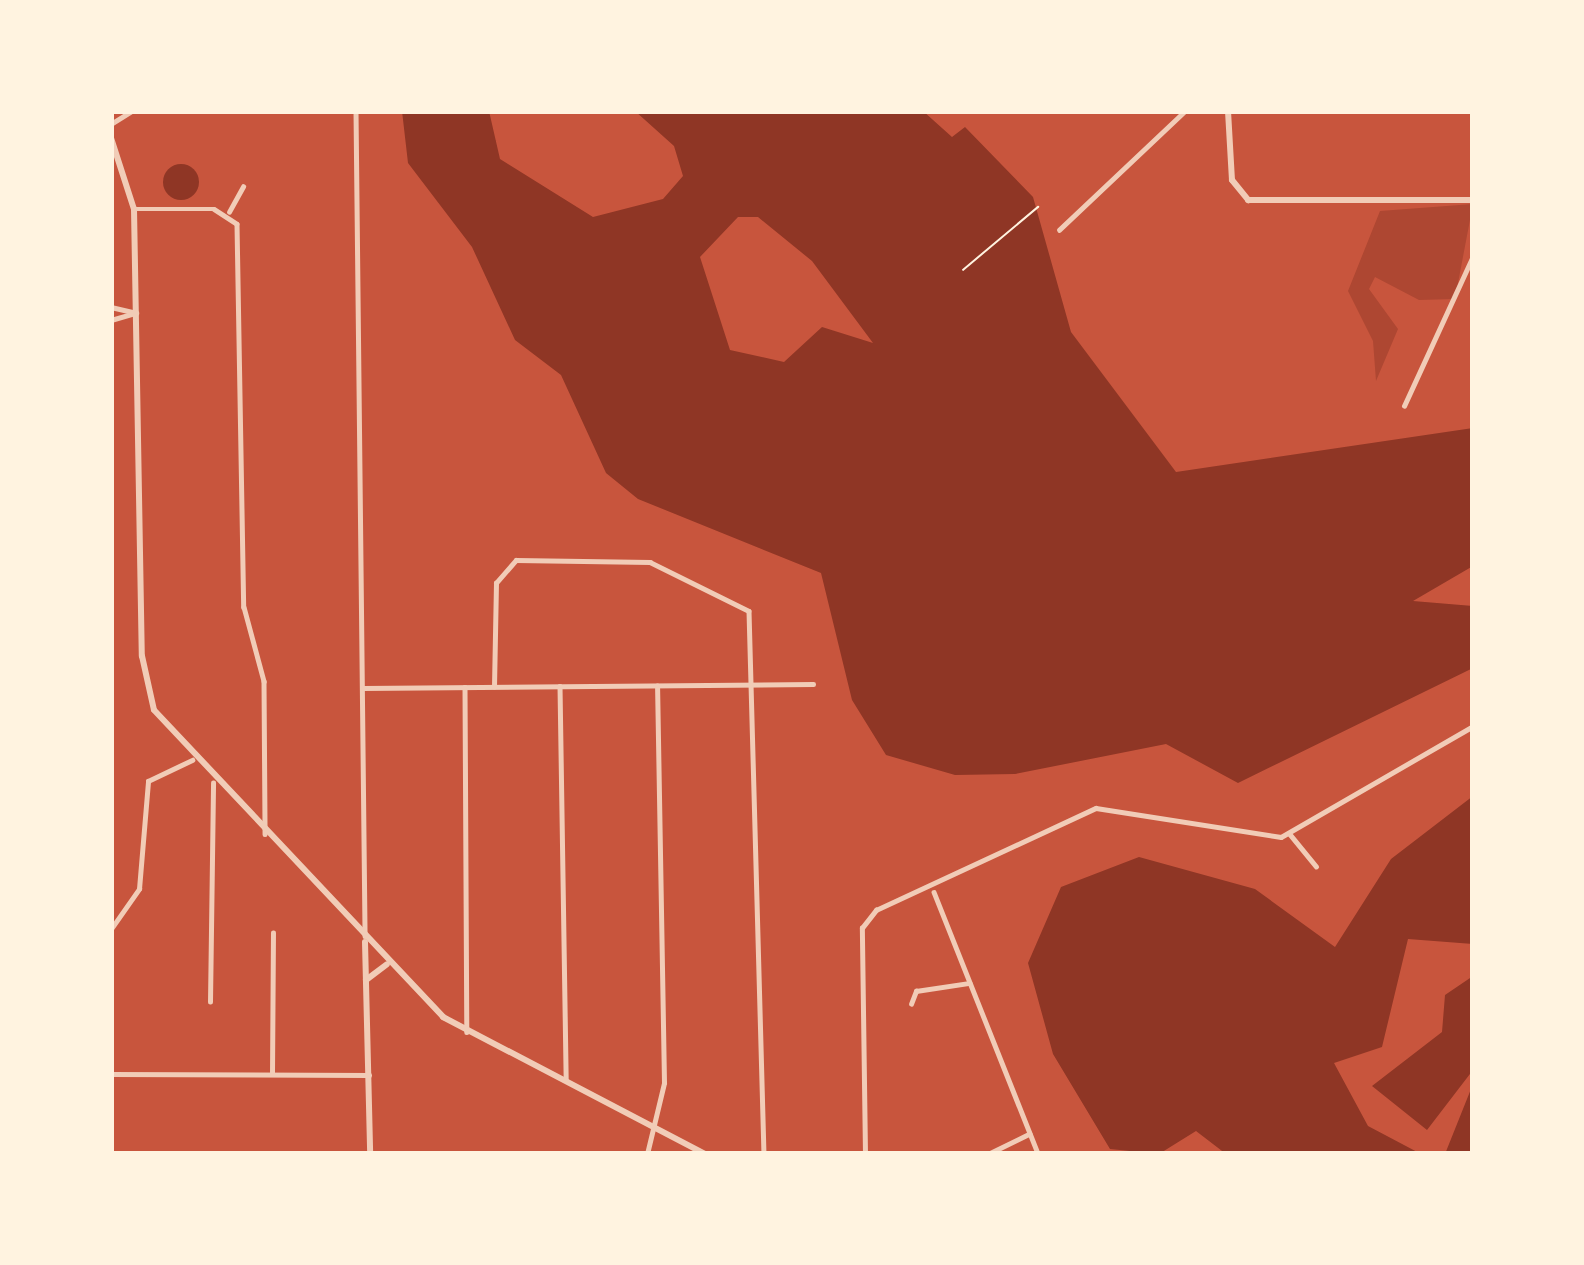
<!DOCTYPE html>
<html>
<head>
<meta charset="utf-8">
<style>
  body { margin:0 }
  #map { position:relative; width:1584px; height:1265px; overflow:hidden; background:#c8553d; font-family:"Archivo Narrow",sans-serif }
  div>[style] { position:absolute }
  .green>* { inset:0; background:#ae4732 }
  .water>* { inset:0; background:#8f3625 }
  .round { border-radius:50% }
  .path>* { height:1.5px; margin:-0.75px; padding:0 0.75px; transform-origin:0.75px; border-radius:0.75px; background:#fff3e0 }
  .minor>* { height:4.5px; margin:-2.25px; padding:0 2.25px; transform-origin:2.25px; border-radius:2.25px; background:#f1ccb7 }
  .tertiary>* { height:6px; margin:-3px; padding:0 3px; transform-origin:3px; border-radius:3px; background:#f1ccb7 }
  span { translate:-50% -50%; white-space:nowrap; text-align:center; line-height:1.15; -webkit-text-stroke:12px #fff3e0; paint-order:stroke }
  .frame { position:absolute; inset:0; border:114px solid #fff3e0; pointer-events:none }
</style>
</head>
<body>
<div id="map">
  <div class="green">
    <div style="clip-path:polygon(1473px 204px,1455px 299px,1419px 300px,1375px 277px,1369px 289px,1398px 329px,1376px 381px,1373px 341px,1348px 291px,1380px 211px)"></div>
  </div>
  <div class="water">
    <div style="clip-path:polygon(evenodd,402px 111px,489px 111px,500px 159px,593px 217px,663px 199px,683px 176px,674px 146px,635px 111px,923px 111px,952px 137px,965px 127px,1033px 197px,1071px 332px,1176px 472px,1473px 428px,1473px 566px,1413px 601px,1473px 606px,1473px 668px,1238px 783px,1166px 744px,1015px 774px,955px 775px,886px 755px,852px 700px,821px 573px,638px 499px,606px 473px,561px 375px,515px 340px,472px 247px,408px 163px,402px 111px,738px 217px,758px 217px,812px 261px,873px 343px,822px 327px,784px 362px,730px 350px,700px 257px,738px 217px)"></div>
    <div class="round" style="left:163px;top:164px;width:36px;height:36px"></div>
    <div style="clip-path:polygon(1473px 796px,1473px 944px,1408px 939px,1382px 1047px,1334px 1063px,1368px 1126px,1421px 1154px,1226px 1154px,1196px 1131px,1159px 1154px,1110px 1149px,1053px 1054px,1028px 963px,1061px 887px,1139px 857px,1255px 889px,1335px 947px,1391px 859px)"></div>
    <div style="clip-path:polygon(1473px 976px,1473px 1070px,1427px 1130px,1372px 1086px,1442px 1032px,1445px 995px)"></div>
    <div style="clip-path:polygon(1473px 1084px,1473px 1154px,1445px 1154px)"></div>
  </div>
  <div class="path">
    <div style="left:963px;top:270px;width:98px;rotate:-40deg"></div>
  </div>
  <div class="minor">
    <div style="left:356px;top:111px;width:825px;rotate:89.37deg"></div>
    <div style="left:111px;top:124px;width:25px;rotate:-32deg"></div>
    <div style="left:134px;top:209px;width:80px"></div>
    <div style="left:214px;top:209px;width:27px;rotate:33deg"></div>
    <div style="left:237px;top:224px;width:383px;rotate:89deg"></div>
    <div style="left:244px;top:607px;width:77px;rotate:74.9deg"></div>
    <div style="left:264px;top:681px;width:153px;rotate:89.6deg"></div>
    <div style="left:229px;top:212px;width:29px;rotate:-61deg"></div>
    <div style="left:1059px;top:230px;width:173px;rotate:-43.4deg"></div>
    <div style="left:111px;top:307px;width:26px;rotate:13deg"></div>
    <div style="left:111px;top:320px;width:26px;rotate:-16deg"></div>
    <div style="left:1404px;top:406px;width:165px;rotate:-65.3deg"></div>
    <div style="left:560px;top:686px;width:394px;rotate:89.1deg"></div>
    <div style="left:465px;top:687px;width:345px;rotate:89.7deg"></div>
    <div style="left:494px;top:687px;width:104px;rotate:-88.9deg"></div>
    <div style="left:496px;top:583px;width:30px;rotate:-49deg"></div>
    <div style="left:516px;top:560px;width:134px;rotate:0.9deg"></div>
    <div style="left:650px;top:562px;width:110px;rotate:26.3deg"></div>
    <div style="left:749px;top:611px;width:543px;rotate:88.42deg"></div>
    <div style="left:363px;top:688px;width:450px;rotate:-0.5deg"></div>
    <div style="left:1289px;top:833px;width:43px;rotate:50.7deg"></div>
    <div style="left:934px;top:892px;width:282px;rotate:68.3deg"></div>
    <div style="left:111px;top:929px;width:49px;rotate:-55deg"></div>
    <div style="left:139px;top:889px;width:108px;rotate:-85.2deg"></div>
    <div style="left:148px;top:781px;width:49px;rotate:-25.5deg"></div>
    <div style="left:210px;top:1002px;width:219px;rotate:-89.2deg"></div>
    <div style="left:911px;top:1004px;width:14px;rotate:-69deg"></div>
    <div style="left:916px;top:991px;width:54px;rotate:-8.6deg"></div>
    <div style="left:111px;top:1074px;width:258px;rotate:0.2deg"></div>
    <div style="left:272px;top:1074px;width:141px;rotate:-89.6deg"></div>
    <div style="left:647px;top:1154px;width:73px;rotate:-76.5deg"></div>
    <div style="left:664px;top:1083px;width:397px;rotate:-91deg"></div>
    <div style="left:865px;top:1154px;width:226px;rotate:-90.8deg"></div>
    <div style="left:862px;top:928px;width:23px;rotate:-52deg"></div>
    <div style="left:876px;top:910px;width:242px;rotate:-24.9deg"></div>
    <div style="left:1096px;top:808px;width:187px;rotate:8.9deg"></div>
    <div style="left:1281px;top:837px;width:222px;rotate:-30deg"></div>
    <div style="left:988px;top:1154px;width:46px;rotate:-26deg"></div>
  </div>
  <div class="tertiary">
    <div style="left:1228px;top:111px;width:69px;rotate:86.7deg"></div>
    <div style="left:1232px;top:180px;width:26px;rotate:51deg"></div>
    <div style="left:1248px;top:200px;width:225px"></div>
    <div style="left:111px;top:138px;width:75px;rotate:72.1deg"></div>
    <div style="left:134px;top:209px;width:447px;rotate:89deg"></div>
    <div style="left:142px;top:656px;width:55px;rotate:77.5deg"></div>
    <div style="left:154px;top:710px;width:422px;rotate:46.7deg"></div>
    <div style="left:443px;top:1017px;width:296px;rotate:27.6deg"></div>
    <div style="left:365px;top:942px;width:212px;rotate:88.6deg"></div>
    <div style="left:366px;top:980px;width:26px;rotate:-37deg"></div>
  </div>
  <div class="frame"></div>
</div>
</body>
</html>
